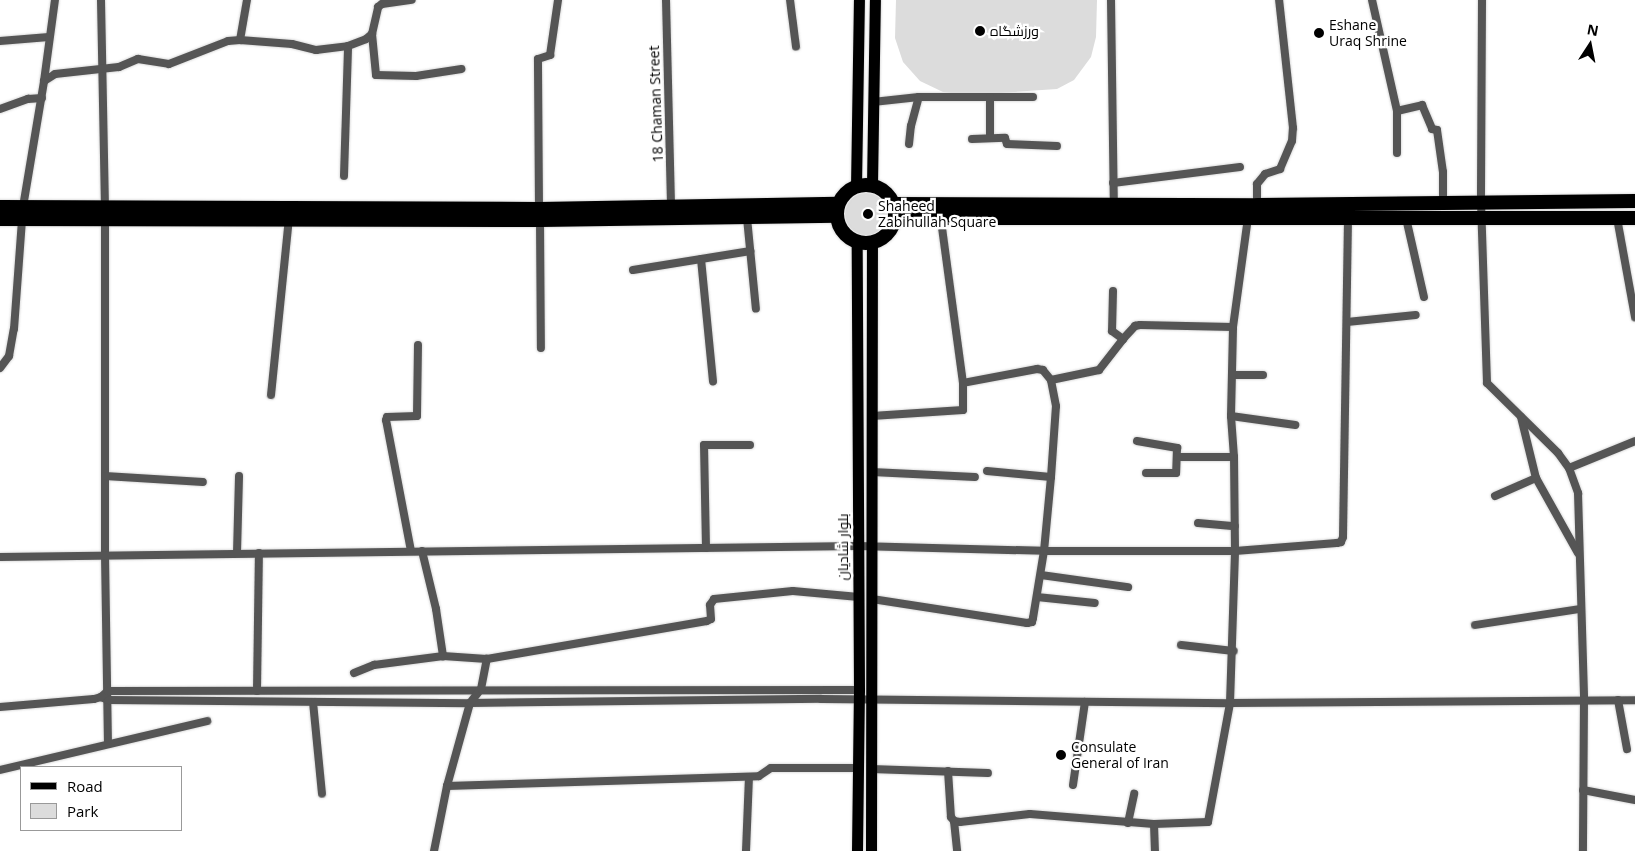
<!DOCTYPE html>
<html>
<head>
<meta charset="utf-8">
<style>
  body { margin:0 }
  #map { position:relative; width:1635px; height:851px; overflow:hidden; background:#fff; font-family:"Open Sans",Cairo,sans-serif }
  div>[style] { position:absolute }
  .green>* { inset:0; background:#dcdcdc }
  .round { border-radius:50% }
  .roads { filter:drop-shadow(0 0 1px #dbdbdb) drop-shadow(0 0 1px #dbdbdb) }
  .street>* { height:8px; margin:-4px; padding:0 4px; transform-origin:4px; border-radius:4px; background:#555 }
  .primary>* { height:11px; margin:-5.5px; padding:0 5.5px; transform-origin:5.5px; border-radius:5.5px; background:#000 }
  .highway>* { height:14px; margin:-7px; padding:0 7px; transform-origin:7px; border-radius:7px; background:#000 }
  .highway>.ring { margin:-7px; padding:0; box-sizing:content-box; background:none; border:14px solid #000; border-radius:50% }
  .dots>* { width:14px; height:14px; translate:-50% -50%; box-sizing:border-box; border:2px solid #fff; border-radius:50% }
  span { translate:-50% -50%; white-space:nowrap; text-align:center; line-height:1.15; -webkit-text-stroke:4.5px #fff; paint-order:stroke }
  .poi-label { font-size:14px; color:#000 }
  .left { translate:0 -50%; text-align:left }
  .street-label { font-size:14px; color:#000 }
  .legend { position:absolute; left:20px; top:766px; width:162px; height:65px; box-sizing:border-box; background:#fff; border:1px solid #999; margin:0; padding:6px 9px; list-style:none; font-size:15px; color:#000 }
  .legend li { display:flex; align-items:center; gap:10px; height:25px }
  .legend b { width:25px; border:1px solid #999 }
  .north { position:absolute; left:1565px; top:20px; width:50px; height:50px; -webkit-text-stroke:4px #fff; paint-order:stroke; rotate:11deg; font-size:14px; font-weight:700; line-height:20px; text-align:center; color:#000 }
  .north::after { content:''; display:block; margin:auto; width:18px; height:22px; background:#000; clip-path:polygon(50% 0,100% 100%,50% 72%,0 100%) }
</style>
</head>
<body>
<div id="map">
  <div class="green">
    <div style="clip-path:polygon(896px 0,1097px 0,1096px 37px,1091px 57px,1074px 80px,1057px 89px,969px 95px,943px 92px,920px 81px,903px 62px,895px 38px)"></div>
    <div class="round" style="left:845px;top:193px;width:42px;height:42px"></div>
  </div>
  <div class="roads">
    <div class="street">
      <div style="left:101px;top:0;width:207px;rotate:88.9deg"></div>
      <div style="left:105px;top:207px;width:348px;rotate:90deg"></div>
      <div style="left:105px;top:555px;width:189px;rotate:89.1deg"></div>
      <div style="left:666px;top:0;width:207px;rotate:88.6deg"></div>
      <div style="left:790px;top:0;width:47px;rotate:82.7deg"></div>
      <div style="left:1111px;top:0;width:204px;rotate:89.2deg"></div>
      <div style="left:1372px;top:0;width:114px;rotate:77.3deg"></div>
      <div style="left:1397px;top:111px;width:42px;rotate:90deg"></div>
      <div style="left:1482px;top:0;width:202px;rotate:90.3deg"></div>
      <div style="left:1481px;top:202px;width:181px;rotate:88.1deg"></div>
      <div style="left:1487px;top:383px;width:100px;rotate:44.6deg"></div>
      <div style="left:1558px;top:453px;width:19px;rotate:54deg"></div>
      <div style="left:1569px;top:468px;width:27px;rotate:70deg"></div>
      <div style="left:1578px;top:493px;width:206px;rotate:88.3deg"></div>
      <div style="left:1584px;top:699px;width:152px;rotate:90.4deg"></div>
      <div style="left:372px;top:34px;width:41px;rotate:84.4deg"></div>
      <div style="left:376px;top:75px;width:40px;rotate:1.4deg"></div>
      <div style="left:416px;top:76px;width:46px;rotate:-8.8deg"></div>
      <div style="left:240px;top:40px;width:41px;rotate:-80.1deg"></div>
      <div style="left:0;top:41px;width:49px;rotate:-4.7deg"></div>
      <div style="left:44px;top:81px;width:13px;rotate:-32deg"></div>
      <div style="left:55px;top:74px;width:64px;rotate:-6.2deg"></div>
      <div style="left:119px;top:67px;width:21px;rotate:-23deg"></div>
      <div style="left:138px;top:59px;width:31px;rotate:9deg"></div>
      <div style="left:169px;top:64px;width:63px;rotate:-21.3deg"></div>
      <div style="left:228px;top:41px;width:12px;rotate:-5deg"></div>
      <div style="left:240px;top:40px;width:52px;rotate:4.4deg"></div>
      <div style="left:292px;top:44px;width:25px;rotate:14deg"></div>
      <div style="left:316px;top:50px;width:32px;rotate:-7deg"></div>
      <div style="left:348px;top:46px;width:19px;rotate:-21deg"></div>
      <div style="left:366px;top:39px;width:8px;rotate:-40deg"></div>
      <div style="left:372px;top:34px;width:28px;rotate:-77deg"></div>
      <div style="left:378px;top:7px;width:5px;rotate:-37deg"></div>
      <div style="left:382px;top:4px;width:30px;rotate:-8deg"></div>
      <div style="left:873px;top:102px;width:46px;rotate:-6.2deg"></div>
      <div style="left:919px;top:97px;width:114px"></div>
      <div style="left:0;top:109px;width:30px;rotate:-20deg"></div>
      <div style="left:28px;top:99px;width:14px;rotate:-4deg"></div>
      <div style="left:1397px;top:111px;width:26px;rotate:-13deg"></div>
      <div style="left:1422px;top:105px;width:26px;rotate:67deg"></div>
      <div style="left:1432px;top:129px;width:5px;rotate:11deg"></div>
      <div style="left:1437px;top:130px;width:42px;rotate:81.9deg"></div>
      <div style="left:1443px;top:172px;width:31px;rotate:90deg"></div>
      <div style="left:990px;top:138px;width:41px;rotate:-90deg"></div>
      <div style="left:972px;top:139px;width:33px;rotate:-2deg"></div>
      <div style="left:1005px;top:138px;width:6px;rotate:72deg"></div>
      <div style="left:1007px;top:144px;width:50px;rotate:2.3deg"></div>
      <div style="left:909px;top:144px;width:18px;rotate:-84deg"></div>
      <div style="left:911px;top:126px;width:30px;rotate:-75deg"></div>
      <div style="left:344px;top:176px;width:130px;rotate:-88.2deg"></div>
      <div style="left:1113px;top:183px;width:128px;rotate:-7.2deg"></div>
      <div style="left:1257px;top:206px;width:22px;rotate:-90deg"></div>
      <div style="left:1257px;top:184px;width:13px;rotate:-51deg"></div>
      <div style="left:1265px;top:174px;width:16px;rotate:-18deg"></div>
      <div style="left:1280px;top:169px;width:30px;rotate:-67deg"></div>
      <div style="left:1292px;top:141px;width:13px;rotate:-86deg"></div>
      <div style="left:1293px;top:128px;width:129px;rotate:-96.2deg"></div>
      <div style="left:539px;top:209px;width:150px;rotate:-90.4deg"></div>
      <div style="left:538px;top:59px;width:13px;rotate:-18deg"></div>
      <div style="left:550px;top:55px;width:56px;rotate:-81.7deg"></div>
      <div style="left:747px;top:218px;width:91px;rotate:84.4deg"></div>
      <div style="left:1406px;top:218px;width:81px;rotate:77.2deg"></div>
      <div style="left:1617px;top:218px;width:101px;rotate:79.7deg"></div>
      <div style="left:540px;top:220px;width:128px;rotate:89.6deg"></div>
      <div style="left:701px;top:259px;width:123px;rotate:84.4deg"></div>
      <div style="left:633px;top:270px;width:119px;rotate:-9.2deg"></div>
      <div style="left:1113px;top:291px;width:40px;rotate:91.4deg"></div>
      <div style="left:1112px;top:331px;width:14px;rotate:36deg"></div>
      <div style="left:1347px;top:322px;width:69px;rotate:-5.8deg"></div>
      <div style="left:0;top:368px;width:15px;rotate:-53deg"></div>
      <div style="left:9px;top:356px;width:27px;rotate:-80deg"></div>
      <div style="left:14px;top:329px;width:122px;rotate:-85.8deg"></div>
      <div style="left:23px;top:207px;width:128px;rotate:-80.5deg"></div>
      <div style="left:44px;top:81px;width:82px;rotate:-82.3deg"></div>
      <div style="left:1232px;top:375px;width:31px"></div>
      <div style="left:1051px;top:380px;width:49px;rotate:-11.8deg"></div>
      <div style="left:1099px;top:370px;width:39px;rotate:-52deg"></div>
      <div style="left:1123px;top:339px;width:18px;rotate:-47deg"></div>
      <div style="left:1135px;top:326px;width:5px;rotate:-11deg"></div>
      <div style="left:1140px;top:325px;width:93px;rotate:1.2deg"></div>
      <div style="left:271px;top:395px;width:178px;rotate:-84.2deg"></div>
      <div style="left:872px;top:416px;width:91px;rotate:-3.8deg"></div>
      <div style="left:963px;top:410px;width:27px;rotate:-90deg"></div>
      <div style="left:1231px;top:416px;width:65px;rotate:8deg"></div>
      <div style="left:1521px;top:417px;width:63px;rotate:76.2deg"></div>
      <div style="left:1536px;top:478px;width:86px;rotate:60.8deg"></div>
      <div style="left:1137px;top:441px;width:41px;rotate:9.9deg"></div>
      <div style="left:1177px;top:448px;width:25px;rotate:92deg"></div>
      <div style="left:1176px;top:473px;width:30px;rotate:180deg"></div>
      <div style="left:1177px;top:457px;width:57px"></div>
      <div style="left:1569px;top:468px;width:71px;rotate:-22.2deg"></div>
      <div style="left:987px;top:471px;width:64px;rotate:5.4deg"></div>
      <div style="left:872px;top:472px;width:103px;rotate:2.8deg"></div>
      <div style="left:105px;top:476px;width:98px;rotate:3.5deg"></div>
      <div style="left:1495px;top:496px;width:45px;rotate:-23.7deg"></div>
      <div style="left:1198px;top:523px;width:37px;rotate:5deg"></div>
      <div style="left:706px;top:548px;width:103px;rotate:-91.1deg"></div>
      <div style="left:704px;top:445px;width:46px"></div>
      <div style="left:411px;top:551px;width:133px;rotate:-100.8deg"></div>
      <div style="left:386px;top:420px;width:3px;rotate:-72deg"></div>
      <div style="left:387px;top:417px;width:30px;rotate:-2deg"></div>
      <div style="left:417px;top:416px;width:71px;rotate:-89.2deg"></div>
      <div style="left:422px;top:551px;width:60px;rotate:76.4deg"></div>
      <div style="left:436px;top:609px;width:48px;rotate:81.5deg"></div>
      <div style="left:443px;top:656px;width:44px;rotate:3.9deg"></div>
      <div style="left:237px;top:553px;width:77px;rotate:-88.5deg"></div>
      <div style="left:0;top:557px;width:858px;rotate:-0.73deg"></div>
      <div style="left:858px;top:546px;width:186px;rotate:1.5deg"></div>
      <div style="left:1044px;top:551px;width:191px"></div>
      <div style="left:1235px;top:551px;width:102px;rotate:-4.5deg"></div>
      <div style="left:1337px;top:543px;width:4px;rotate:-14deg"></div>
      <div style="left:1341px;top:542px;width:5px;rotate:-68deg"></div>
      <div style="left:1343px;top:537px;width:319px;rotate:-89.1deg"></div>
      <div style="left:1041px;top:575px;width:88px;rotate:7.9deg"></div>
      <div style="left:1037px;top:597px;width:58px;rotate:5.9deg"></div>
      <div style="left:872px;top:599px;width:157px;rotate:8.8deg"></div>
      <div style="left:1027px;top:623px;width:5px;rotate:-11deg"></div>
      <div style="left:1032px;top:622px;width:4px;rotate:-76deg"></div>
      <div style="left:1033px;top:618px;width:68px;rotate:-80.7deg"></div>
      <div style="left:1044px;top:551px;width:74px;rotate:-84.6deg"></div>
      <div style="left:1051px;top:477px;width:71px;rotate:-86deg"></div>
      <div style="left:1056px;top:406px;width:26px;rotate:-101deg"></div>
      <div style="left:1051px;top:380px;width:13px;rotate:-129deg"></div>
      <div style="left:1043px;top:370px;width:6px;rotate:-171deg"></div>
      <div style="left:1037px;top:369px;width:75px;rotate:169.3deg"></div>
      <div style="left:963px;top:383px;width:164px;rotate:-97.7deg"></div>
      <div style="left:1475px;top:625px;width:106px;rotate:-8.7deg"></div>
      <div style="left:1181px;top:645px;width:53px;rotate:6.5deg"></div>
      <div style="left:354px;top:673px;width:22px;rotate:-22deg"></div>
      <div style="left:374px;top:665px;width:70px;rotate:-7.4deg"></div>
      <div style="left:257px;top:691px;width:138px;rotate:-89.2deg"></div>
      <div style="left:101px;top:697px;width:8px;rotate:23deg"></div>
      <div style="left:108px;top:700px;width:362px;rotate:0.5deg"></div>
      <div style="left:470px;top:703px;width:351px;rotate:-0.7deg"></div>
      <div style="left:821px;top:699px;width:409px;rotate:0.6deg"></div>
      <div style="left:1230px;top:703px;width:405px;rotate:-0.4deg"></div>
      <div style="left:1618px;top:700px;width:50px;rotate:79.6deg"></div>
      <div style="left:313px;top:702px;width:92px;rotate:84.4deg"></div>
      <div style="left:0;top:707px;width:94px;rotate:-4.9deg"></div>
      <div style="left:94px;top:699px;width:7px;rotate:-16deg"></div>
      <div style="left:101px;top:697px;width:9px;rotate:-41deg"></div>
      <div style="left:108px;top:691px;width:751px;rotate:-0.08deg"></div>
      <div style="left:871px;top:769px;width:117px;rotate:2deg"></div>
      <div style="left:0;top:770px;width:213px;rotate:-13.3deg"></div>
      <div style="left:948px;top:771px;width:46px;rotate:86.3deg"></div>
      <div style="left:951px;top:817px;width:5px;rotate:53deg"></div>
      <div style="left:954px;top:821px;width:6px;rotate:9deg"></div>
      <div style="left:960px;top:822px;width:70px;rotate:-6.5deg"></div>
      <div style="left:1030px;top:814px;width:124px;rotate:4.6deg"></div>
      <div style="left:1154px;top:824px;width:54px;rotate:-2.1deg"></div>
      <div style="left:1208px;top:822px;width:121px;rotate:-79.5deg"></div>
      <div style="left:1230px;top:703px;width:152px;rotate:-88.1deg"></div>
      <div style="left:1235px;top:551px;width:94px;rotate:-90.6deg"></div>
      <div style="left:1234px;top:457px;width:41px;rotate:-94.2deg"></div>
      <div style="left:1231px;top:416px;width:89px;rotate:-88.7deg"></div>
      <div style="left:1233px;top:327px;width:110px;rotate:-82.2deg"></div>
      <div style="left:1248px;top:218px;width:4px;rotate:-56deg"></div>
      <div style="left:1073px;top:785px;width:84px;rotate:-81.8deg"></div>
      <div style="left:447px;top:786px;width:312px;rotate:-1.8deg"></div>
      <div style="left:759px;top:776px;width:14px;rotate:-34deg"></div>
      <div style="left:771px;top:768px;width:87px"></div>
      <div style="left:1583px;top:790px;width:53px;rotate:10.9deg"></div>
      <div style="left:954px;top:821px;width:30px;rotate:84deg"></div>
      <div style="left:1128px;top:823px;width:30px;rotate:-78deg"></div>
      <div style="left:1154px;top:824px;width:27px;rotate:88deg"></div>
      <div style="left:434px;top:851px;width:66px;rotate:-78.7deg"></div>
      <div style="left:447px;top:786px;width:86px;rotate:-74.5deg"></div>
      <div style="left:470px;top:703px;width:18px;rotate:-52deg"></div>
      <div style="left:481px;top:689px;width:31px;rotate:-79deg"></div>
      <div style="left:487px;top:659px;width:223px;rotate:-9.8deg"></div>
      <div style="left:707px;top:621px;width:4px;rotate:-27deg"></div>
      <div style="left:711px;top:619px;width:14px;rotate:-94deg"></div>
      <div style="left:710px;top:605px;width:7px;rotate:-56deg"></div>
      <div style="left:714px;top:599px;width:79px;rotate:-5.8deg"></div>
      <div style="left:793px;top:591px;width:66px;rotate:5.2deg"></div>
      <div style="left:746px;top:851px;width:74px;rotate:-87.7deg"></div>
    </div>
    <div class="primary">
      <div style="left:872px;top:185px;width:185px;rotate:-89.1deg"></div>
      <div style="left:856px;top:187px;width:187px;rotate:-89.1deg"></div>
      <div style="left:857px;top:851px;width:161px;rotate:-89.3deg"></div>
      <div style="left:859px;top:690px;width:448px;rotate:-90.3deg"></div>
      <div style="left:871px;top:851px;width:608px;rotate:-89.91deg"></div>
    </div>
    <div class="highway">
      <div class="ring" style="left:837px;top:185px;width:44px;height:44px"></div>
      <div style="left:894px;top:204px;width:364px;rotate:0.2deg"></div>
      <div style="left:1258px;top:205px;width:377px;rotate:-0.6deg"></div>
      <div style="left:0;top:207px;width:539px;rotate:0.21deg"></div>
      <div style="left:539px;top:209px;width:299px;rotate:-1deg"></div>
      <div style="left:896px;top:218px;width:739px"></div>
      <div style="left:0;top:219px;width:540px;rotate:0.11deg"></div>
      <div style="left:540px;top:220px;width:297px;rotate:-0.8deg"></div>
    </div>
  </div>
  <div class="dots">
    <div style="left:980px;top:31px;background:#000"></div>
    <div style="left:1319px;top:33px;background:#000"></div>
    <div style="left:868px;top:214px;background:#000"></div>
    <div style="left:1061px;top:755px;background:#000"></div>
  </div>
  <div class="poi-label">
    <span class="left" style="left:1329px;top:33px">Eshane<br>Uraq Shrine</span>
    <span class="left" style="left:990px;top:31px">ورزشگاه</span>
    <span class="left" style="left:878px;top:214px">Shaheed<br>Zabihullah Square</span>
    <span class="left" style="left:1071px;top:755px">Consulate<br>General of Iran</span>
  </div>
  <div class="street-label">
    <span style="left:656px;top:104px;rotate:-92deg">18 Chaman Street</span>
    <span style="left:843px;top:547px;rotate:-90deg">بلوار شادیان</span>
  </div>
  <ul class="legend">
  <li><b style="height:6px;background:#000"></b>Road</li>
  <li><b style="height:14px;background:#dcdcdc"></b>Park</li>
  </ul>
  <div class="north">N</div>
</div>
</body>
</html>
